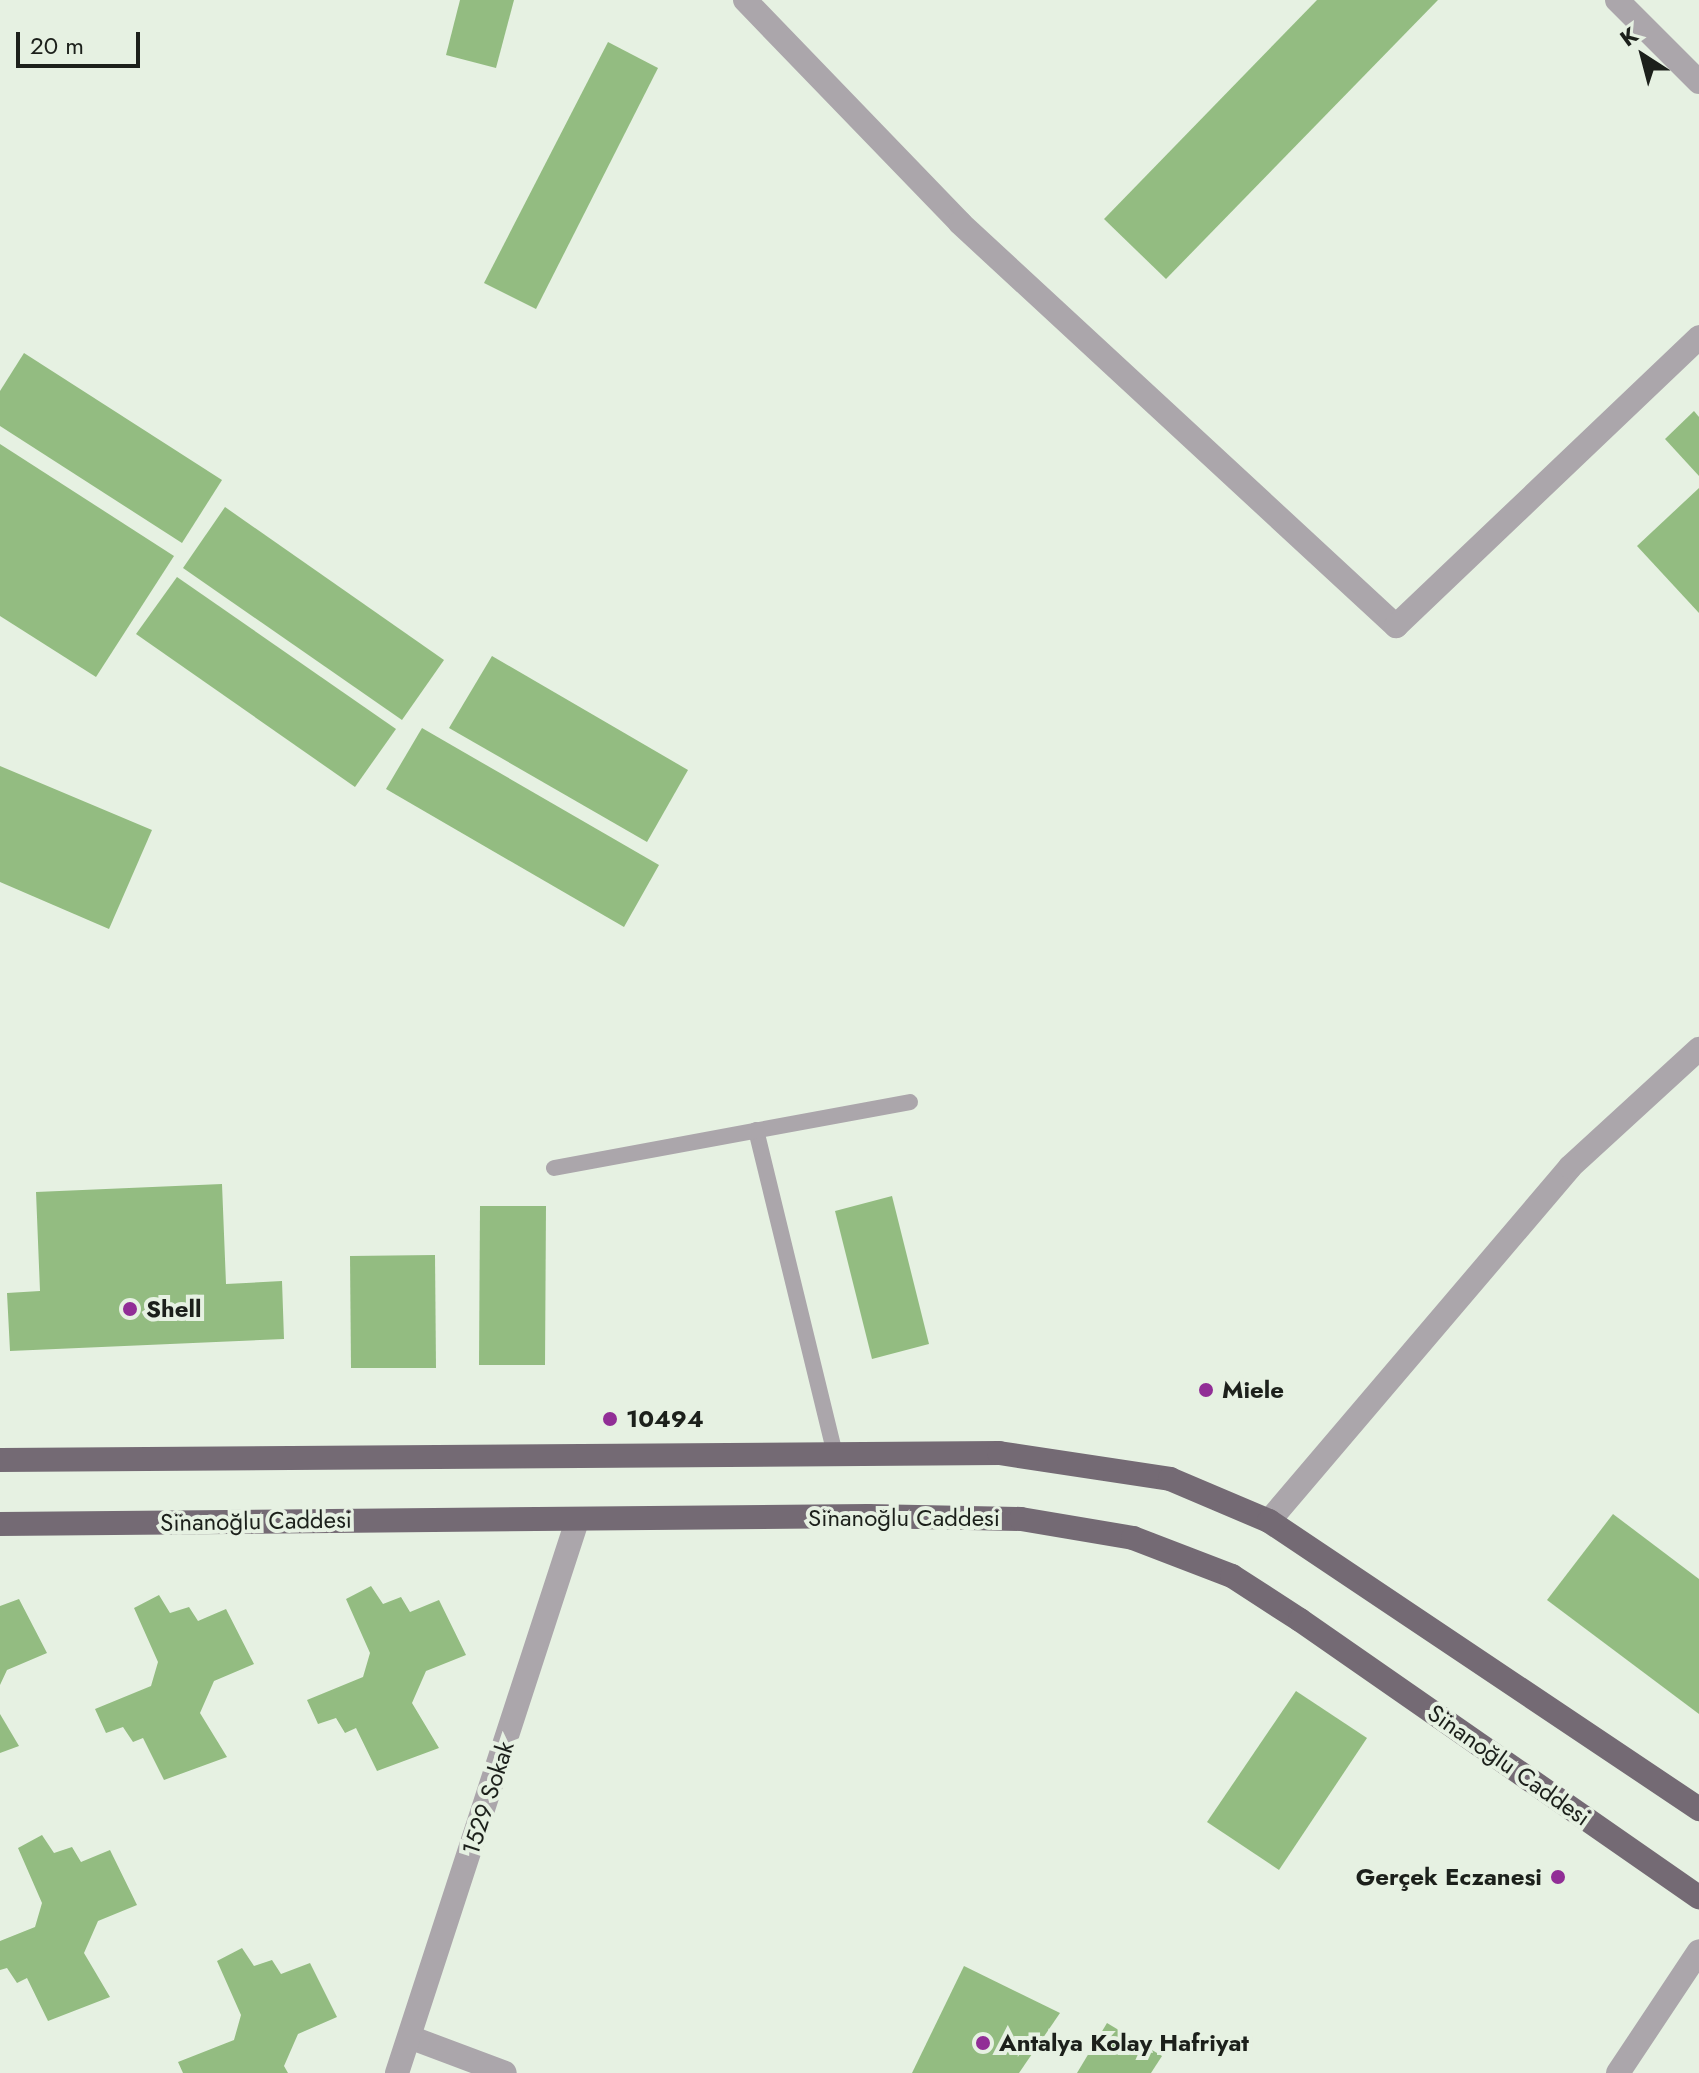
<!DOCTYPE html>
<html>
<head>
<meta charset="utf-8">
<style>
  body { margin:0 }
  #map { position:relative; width:1699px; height:2073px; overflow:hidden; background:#e6f1e2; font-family:Jost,sans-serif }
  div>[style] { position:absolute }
  .building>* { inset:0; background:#93bc81 }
  .lane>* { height:16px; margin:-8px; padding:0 8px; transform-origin:8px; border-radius:8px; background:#aba6ab }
  .street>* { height:24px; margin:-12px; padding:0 12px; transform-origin:12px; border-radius:12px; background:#aba6ab }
  .primary>* { height:24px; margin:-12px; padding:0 12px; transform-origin:12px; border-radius:12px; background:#746a74 }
  .dots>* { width:22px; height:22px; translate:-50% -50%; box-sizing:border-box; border:4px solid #e6f1e2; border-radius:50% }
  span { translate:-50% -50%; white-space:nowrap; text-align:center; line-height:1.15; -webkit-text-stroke:8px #e6f1e2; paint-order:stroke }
  .poi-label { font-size:24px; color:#1c201b; font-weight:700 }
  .left { translate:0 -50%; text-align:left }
  .right { translate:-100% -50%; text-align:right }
  .street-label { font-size:24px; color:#1c201b }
  .north { position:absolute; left:1603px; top:16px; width:80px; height:80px; -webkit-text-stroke:6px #e6f1e2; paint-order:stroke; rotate:324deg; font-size:22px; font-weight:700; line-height:32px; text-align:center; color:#1c201b }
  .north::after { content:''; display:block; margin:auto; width:28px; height:36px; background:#1c201b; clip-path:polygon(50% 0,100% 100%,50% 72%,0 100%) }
  .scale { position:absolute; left:16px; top:32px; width:124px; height:36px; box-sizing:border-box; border:4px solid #1c201b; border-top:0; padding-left:10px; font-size:24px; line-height:28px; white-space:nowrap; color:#1c201b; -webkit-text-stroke:6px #e6f1e2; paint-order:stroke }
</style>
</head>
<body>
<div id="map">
  <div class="building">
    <div style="clip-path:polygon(460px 0,514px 0,496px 68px,446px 55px)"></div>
    <div style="clip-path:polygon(1317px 0,1438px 0,1166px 279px,1104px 219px)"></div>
    <div style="clip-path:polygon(608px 42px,658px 68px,536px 309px,484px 283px)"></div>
    <div style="clip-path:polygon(24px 353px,222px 480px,182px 543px,0 426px,0 391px)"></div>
    <div style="clip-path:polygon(1694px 411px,1699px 417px,1699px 476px,1665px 439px)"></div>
    <div style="clip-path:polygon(0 444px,174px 556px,96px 677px,0 616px)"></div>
    <div style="clip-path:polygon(1699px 488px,1699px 613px,1637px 546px)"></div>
    <div style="clip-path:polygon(225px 507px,444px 660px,402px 720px,183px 568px)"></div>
    <div style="clip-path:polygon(177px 577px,396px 729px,355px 787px,136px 634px)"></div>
    <div style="clip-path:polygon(492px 656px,688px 770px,647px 842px,449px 728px)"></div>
    <div style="clip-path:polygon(422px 728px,659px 865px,624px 927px,386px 789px)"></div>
    <div style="clip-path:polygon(0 766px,152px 830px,109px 929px,0 882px)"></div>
    <div style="clip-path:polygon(222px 1184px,226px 1284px,282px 1281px,284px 1339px,10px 1351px,7px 1293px,40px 1291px,36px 1192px)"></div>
    <div style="clip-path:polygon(892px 1196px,929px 1344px,872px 1359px,835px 1211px)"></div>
    <div style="clip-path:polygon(480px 1206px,546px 1206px,545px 1365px,479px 1365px)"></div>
    <div style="clip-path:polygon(435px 1255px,436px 1368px,351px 1368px,350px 1256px)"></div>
    <div style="clip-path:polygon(1613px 1514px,1699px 1579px,1699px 1714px,1547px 1600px)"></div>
    <div style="clip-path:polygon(371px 1586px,383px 1604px,401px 1597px,410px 1612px,439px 1600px,466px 1655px,426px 1671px,412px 1703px,439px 1748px,377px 1771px,356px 1728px,345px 1733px,336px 1718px,318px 1724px,307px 1700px,363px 1677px,370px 1653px,346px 1599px)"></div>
    <div style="clip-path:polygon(159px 1595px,170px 1613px,189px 1607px,198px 1621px,226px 1609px,254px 1664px,214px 1681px,200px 1713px,227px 1757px,164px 1780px,143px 1738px,133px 1742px,123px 1727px,106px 1733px,95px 1709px,151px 1686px,158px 1662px,134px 1608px)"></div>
    <div style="clip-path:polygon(19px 1599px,47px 1653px,7px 1670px,0 1685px,0 1606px)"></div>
    <div style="clip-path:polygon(1296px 1691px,1367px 1738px,1279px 1870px,1207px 1822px)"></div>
    <div style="clip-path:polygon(0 1714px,19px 1746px,0 1753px)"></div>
    <div style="clip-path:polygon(42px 1835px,54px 1853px,72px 1847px,81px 1862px,110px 1850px,137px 1905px,98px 1921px,84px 1953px,110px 1997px,48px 2021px,27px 1978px,17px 1983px,7px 1968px,0 1970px,0 1941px,35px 1927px,42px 1903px,18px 1848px)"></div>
    <div style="clip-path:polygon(242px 1948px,254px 1966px,272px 1960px,281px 1974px,310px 1963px,337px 2017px,298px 2034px,284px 2066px,288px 2073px,183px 2073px,178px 2062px,234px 2040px,241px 2015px,217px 1961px)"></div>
    <div style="clip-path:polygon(964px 1966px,1060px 2013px,1019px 2073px,912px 2073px)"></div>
    <div style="clip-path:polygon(1107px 2023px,1162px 2056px,1151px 2073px,1077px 2073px)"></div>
  </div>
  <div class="lane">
    <div style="left:756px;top:1130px;width:334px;rotate:76.3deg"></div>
    <div style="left:554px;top:1168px;width:362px;rotate:-10.5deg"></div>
  </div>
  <div class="street">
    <div style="left:745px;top:0;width:310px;rotate:46deg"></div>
    <div style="left:960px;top:223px;width:594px;rotate:42.75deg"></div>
    <div style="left:1396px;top:626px;width:419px;rotate:-43.6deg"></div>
    <div style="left:1617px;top:0;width:116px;rotate:45deg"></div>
    <div style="left:1269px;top:1521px;width:465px;rotate:-49.6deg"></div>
    <div style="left:1570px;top:1167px;width:175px;rotate:-42.5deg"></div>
    <div style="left:412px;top:2038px;width:99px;rotate:20.6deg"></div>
    <div style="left:397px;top:2073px;width:581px;rotate:-71.94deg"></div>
    <div style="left:1618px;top:2073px;width:146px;rotate:-56.4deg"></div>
  </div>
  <div class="primary">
    <div style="left:0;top:1460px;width:999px;rotate:-0.4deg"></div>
    <div style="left:999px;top:1453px;width:173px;rotate:8.6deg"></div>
    <div style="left:1170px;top:1479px;width:108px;rotate:23deg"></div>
    <div style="left:1269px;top:1521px;width:518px;rotate:33.81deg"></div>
    <div style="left:0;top:1524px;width:868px;rotate:-0.53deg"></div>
    <div style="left:868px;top:1516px;width:153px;rotate:1.1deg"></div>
    <div style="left:1021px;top:1519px;width:114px;rotate:9.6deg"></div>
    <div style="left:1133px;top:1538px;width:106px;rotate:21deg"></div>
    <div style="left:1232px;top:1576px;width:81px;rotate:32.9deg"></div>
    <div style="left:1300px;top:1620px;width:486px;rotate:34.8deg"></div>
  </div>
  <div class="dots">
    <div style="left:130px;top:1309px;background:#912e96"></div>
    <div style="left:1206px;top:1390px;background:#912e96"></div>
    <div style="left:610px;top:1419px;background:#912e96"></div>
    <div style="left:1558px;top:1877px;background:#912e96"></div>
    <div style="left:983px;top:2043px;background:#912e96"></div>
  </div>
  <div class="poi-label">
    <span class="left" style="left:146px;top:1309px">Shell</span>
    <span class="left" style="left:1222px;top:1390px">Miele</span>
    <span class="left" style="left:626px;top:1419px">10494</span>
    <span class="right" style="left:1542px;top:1877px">Gerçek Eczanesi</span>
    <span class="left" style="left:999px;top:2043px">Antalya Kolay Hafriyat</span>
  </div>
  <div class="street-label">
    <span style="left:904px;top:1518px">Si̇nanoğlu Caddesi</span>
    <span style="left:256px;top:1521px;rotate:-1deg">Si̇nanoğlu Caddesi</span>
    <span style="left:1509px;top:1765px;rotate:35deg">Si̇nanoğlu Caddesi</span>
    <span style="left:488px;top:1798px;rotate:-72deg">1529 Sokak</span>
  </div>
  <div class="north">K</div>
  <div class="scale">20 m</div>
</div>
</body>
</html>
